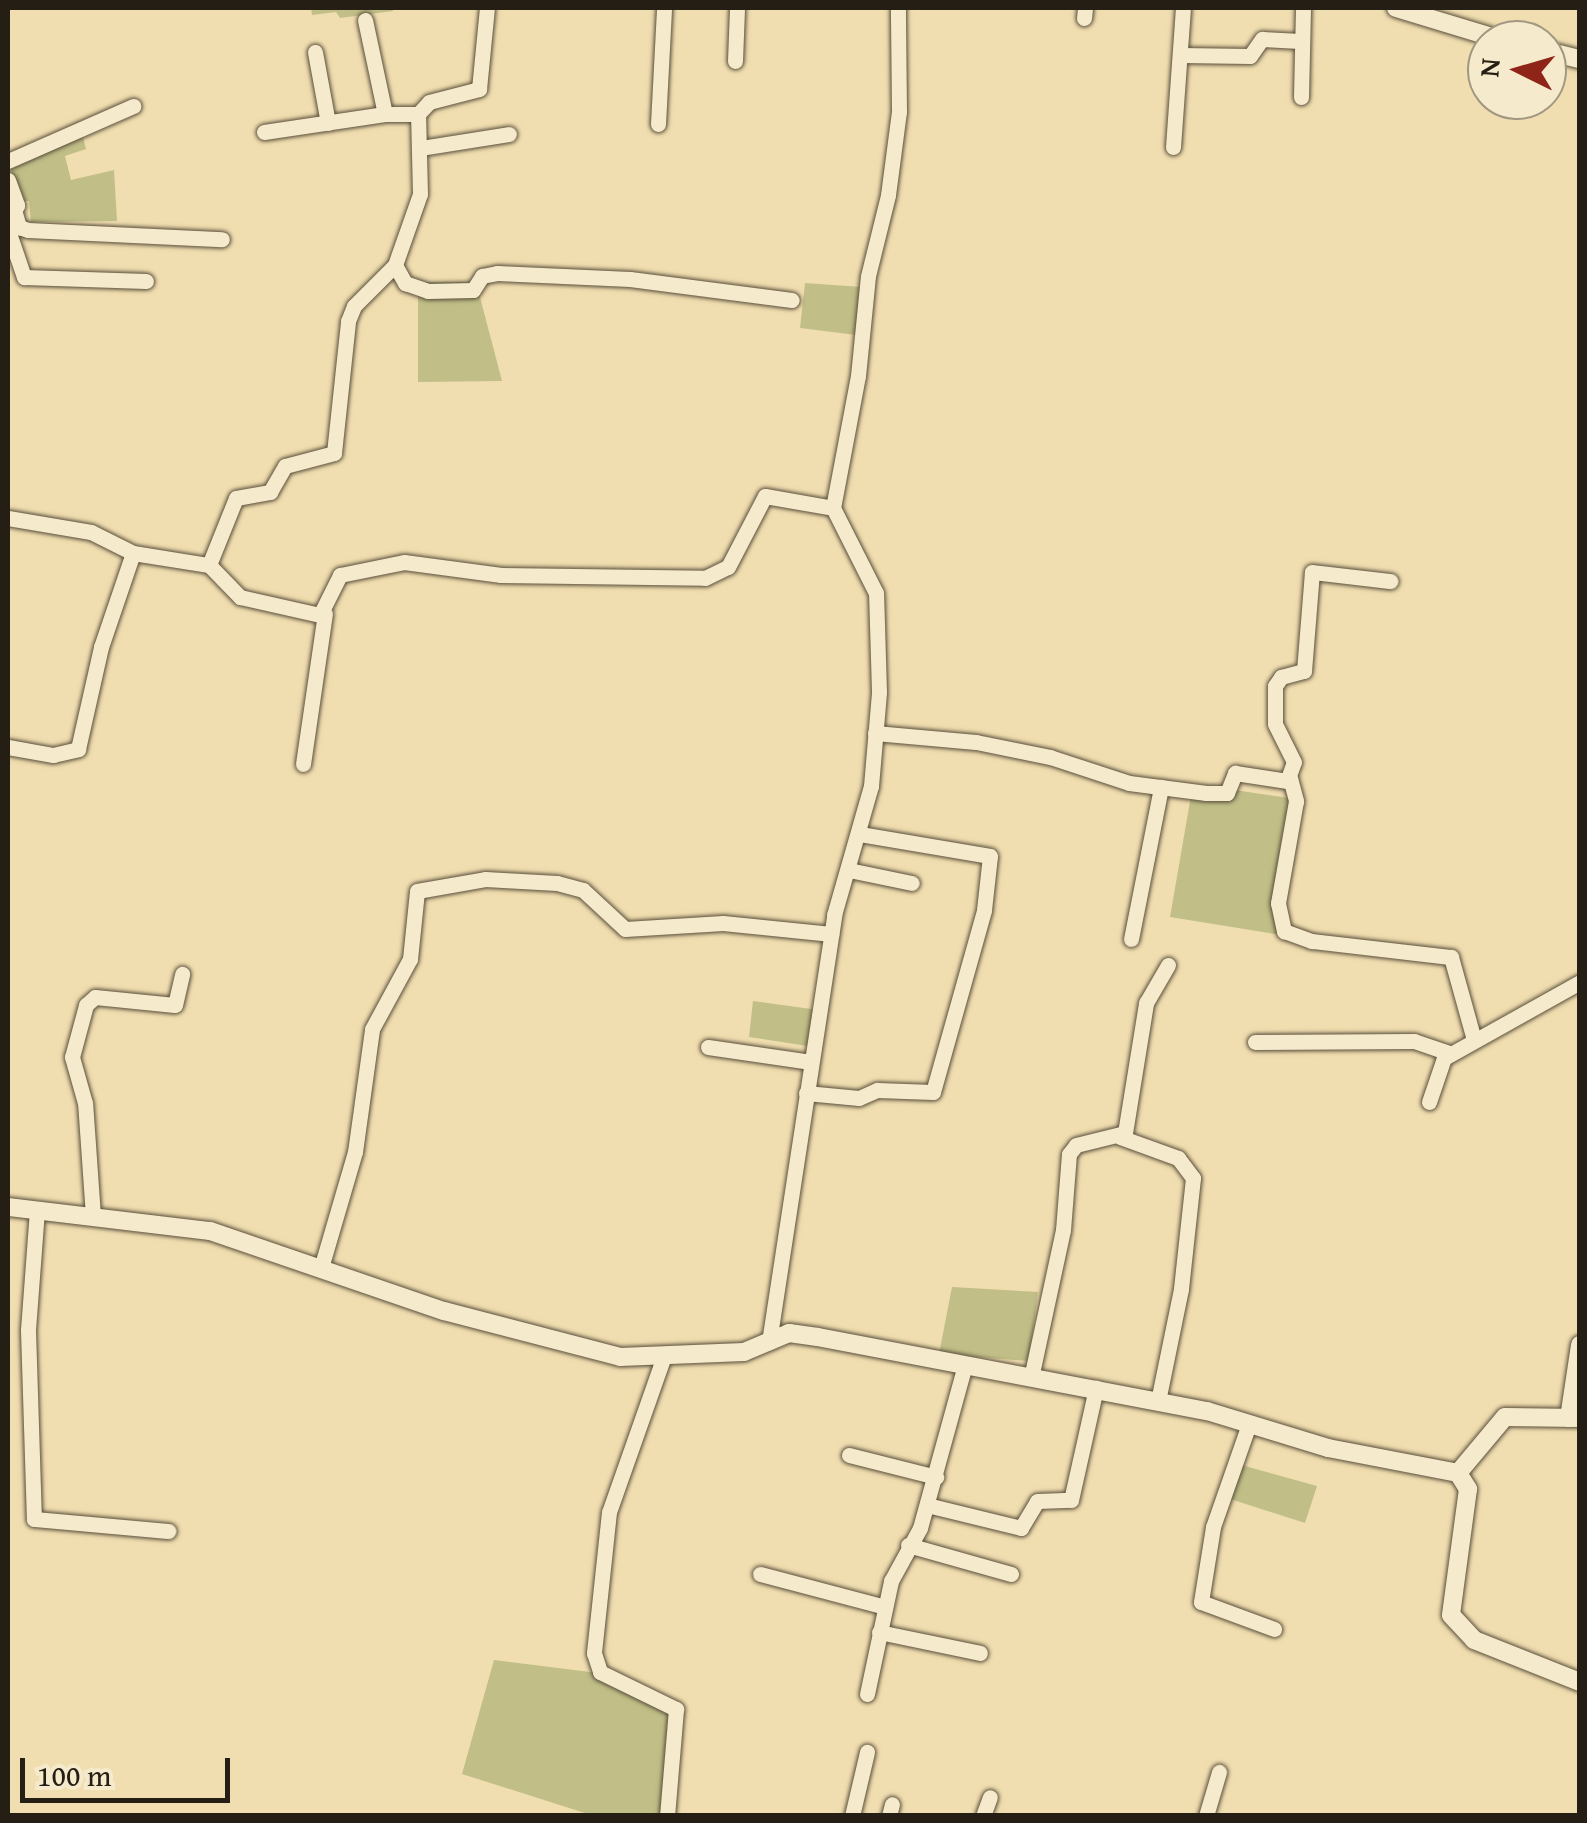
<!DOCTYPE html>
<html>
<head>
<meta charset="utf-8">
<style>
  body { margin:0 }
  #map { position:relative; width:1587px; height:1823px; overflow:hidden; background:#f1deb0; font-family:"Gentium Book Plus",serif }
  div>[style] { position:absolute }
  .green>* { inset:0; background:#c1bf87 }
  .roads { filter:drop-shadow(0 0 2px #584e3b) drop-shadow(0 0 2px #584e3b) }
  .minor>* { height:15px; margin:-7.5px; padding:0 7.5px; transform-origin:7.5px; border-radius:7.5px; background:#f6eacc }
  .tertiary>* { height:18px; margin:-9px; padding:0 9px; transform-origin:9px; border-radius:9px; background:#f6eacc }
  span { translate:-50% -50%; white-space:nowrap; text-align:center; line-height:1.15; -webkit-text-stroke:8px #f6eacc; paint-order:stroke }
  .frame { position:absolute; inset:0; border:10px solid #251e14; pointer-events:none }
  .north { position:absolute; left:1467px; top:20px; width:100px; height:100px; box-sizing:border-box; background:#f6eacc; border:2px solid #a29882; border-radius:50%; rotate:275deg; font-size:28px; font-weight:700; line-height:40px; text-align:center; color:#251e14 }
  .north::after { content:''; display:block; margin:auto; width:35px; height:45px; background:#8f2418; clip-path:polygon(50% 0,100% 100%,50% 72%,0 100%) }
  .scale { position:absolute; left:20px; top:1758px; width:210px; height:45px; box-sizing:border-box; border:5px solid #251e14; border-top:0; padding-left:12px; font-size:30px; line-height:35px; white-space:nowrap; color:#251e14; -webkit-text-stroke:8px #f6eacc; paint-order:stroke }
</style>
</head>
<body>
<div id="map">
  <div class="green">
    <div style="clip-path:polygon(311px 8px,392px 8px,393px 11px,340px 18px,336px 12px,312px 15px)"></div>
    <div style="clip-path:polygon(80px 125px,86px 149px,65px 156px,71px 180px,114px 170px,117px 221px,31px 222px,29px 201px,19px 201px,8px 158px)"></div>
    <div style="clip-path:polygon(418px 282px,476px 282px,502px 381px,418px 382px)"></div>
    <div style="clip-path:polygon(805px 283px,862px 287px,856px 335px,800px 328px)"></div>
    <div style="clip-path:polygon(1193px 784px,1289px 798px,1281px 935px,1170px 917px)"></div>
    <div style="clip-path:polygon(753px 1001px,826px 1011px,821px 1048px,749px 1037px)"></div>
    <div style="clip-path:polygon(952px 1287px,1038px 1292px,1029px 1361px,939px 1354px)"></div>
    <div style="clip-path:polygon(1238px 1464px,1317px 1486px,1305px 1523px,1227px 1498px)"></div>
    <div style="clip-path:polygon(494px 1660px,598px 1673px,676px 1709px,667px 1815px,591px 1815px,462px 1774px)"></div>
  </div>
  <div class="roads">
    <div class="minor">
      <div style="left:1084px;top:18px;width:10px;rotate:-84deg"></div>
      <div style="left:365px;top:20px;width:96px;rotate:78deg"></div>
      <div style="left:385px;top:114px;width:33px"></div>
      <div style="left:315px;top:52px;width:72px;rotate:79.6deg"></div>
      <div style="left:1181px;top:55px;width:69px;rotate:0.8deg"></div>
      <div style="left:1250px;top:56px;width:21px;rotate:-55deg"></div>
      <div style="left:1262px;top:39px;width:38px;rotate:3deg"></div>
      <div style="left:735px;top:61px;width:53px;rotate:-87.8deg"></div>
      <div style="left:1301px;top:97px;width:89px;rotate:-88.7deg"></div>
      <div style="left:658px;top:124px;width:116px;rotate:-87deg"></div>
      <div style="left:264px;top:132px;width:122px;rotate:-8.5deg"></div>
      <div style="left:1173px;top:147px;width:139px;rotate:-85.9deg"></div>
      <div style="left:421px;top:148px;width:89px;rotate:-9deg"></div>
      <div style="left:8px;top:161px;width:137px;rotate:-23.7deg"></div>
      <div style="left:8px;top:180px;width:27px;rotate:70deg"></div>
      <div style="left:17px;top:205px;width:14px;rotate:115deg"></div>
      <div style="left:15px;top:213px;width:15px;rotate:74deg"></div>
      <div style="left:19px;top:227px;width:9px;rotate:18deg"></div>
      <div style="left:28px;top:230px;width:194px;rotate:2.7deg"></div>
      <div style="left:8px;top:230px;width:50px;rotate:71.2deg"></div>
      <div style="left:24px;top:277px;width:122px;rotate:1.9deg"></div>
      <div style="left:395px;top:265px;width:21px;rotate:61deg"></div>
      <div style="left:405px;top:283px;width:24px;rotate:19deg"></div>
      <div style="left:428px;top:291px;width:45px;rotate:-1.3deg"></div>
      <div style="left:473px;top:290px;width:17px;rotate:-57deg"></div>
      <div style="left:482px;top:276px;width:15px;rotate:-11deg"></div>
      <div style="left:497px;top:273px;width:133px;rotate:2.6deg"></div>
      <div style="left:630px;top:279px;width:163px;rotate:7.4deg"></div>
      <div style="left:8px;top:518px;width:84px;rotate:9.6deg"></div>
      <div style="left:91px;top:532px;width:47px;rotate:26.6deg"></div>
      <div style="left:209px;top:565px;width:72px;rotate:-68.1deg"></div>
      <div style="left:236px;top:498px;width:35px;rotate:-10deg"></div>
      <div style="left:270px;top:492px;width:30px;rotate:-60deg"></div>
      <div style="left:285px;top:466px;width:51px;rotate:-14.9deg"></div>
      <div style="left:334px;top:453px;width:133px;rotate:-83.9deg"></div>
      <div style="left:348px;top:321px;width:16px;rotate:-68deg"></div>
      <div style="left:354px;top:306px;width:58px;rotate:-45deg"></div>
      <div style="left:395px;top:265px;width:75px;rotate:-70.6deg"></div>
      <div style="left:420px;top:194px;width:80px;rotate:-91.4deg"></div>
      <div style="left:418px;top:114px;width:16px;rotate:-47deg"></div>
      <div style="left:429px;top:102px;width:52px;rotate:-14.6deg"></div>
      <div style="left:479px;top:89px;width:81px;rotate:-84.4deg"></div>
      <div style="left:875px;top:733px;width:101px;rotate:5.1deg"></div>
      <div style="left:976px;top:742px;width:76px;rotate:11.5deg"></div>
      <div style="left:1050px;top:757px;width:83px;rotate:18.2deg"></div>
      <div style="left:1129px;top:783px;width:78px;rotate:7.4deg"></div>
      <div style="left:1206px;top:793px;width:21px"></div>
      <div style="left:1227px;top:793px;width:22px;rotate:-68deg"></div>
      <div style="left:1235px;top:773px;width:53px;rotate:8.7deg"></div>
      <div style="left:1287px;top:781px;width:20px;rotate:-70deg"></div>
      <div style="left:1294px;top:762px;width:42px;rotate:-116.6deg"></div>
      <div style="left:1275px;top:724px;width:38px;rotate:-90deg"></div>
      <div style="left:1275px;top:686px;width:11px;rotate:-56deg"></div>
      <div style="left:1281px;top:677px;width:24px;rotate:-15deg"></div>
      <div style="left:1304px;top:671px;width:99px;rotate:-85.4deg"></div>
      <div style="left:1312px;top:572px;width:79px;rotate:6.6deg"></div>
      <div style="left:8px;top:747px;width:46px;rotate:10.1deg"></div>
      <div style="left:53px;top:755px;width:26px;rotate:-13deg"></div>
      <div style="left:78px;top:749px;width:105px;rotate:-77.3deg"></div>
      <div style="left:101px;top:647px;width:99px;rotate:-71.2deg"></div>
      <div style="left:133px;top:553px;width:77px;rotate:9deg"></div>
      <div style="left:209px;top:565px;width:45px;rotate:45.9deg"></div>
      <div style="left:240px;top:597px;width:82px;rotate:12.7deg"></div>
      <div style="left:320px;top:615px;width:45px;rotate:-63.4deg"></div>
      <div style="left:340px;top:575px;width:65px;rotate:-11.5deg"></div>
      <div style="left:404px;top:562px;width:98px;rotate:7.6deg"></div>
      <div style="left:501px;top:575px;width:204px;rotate:0.8deg"></div>
      <div style="left:705px;top:578px;width:25px;rotate:-26deg"></div>
      <div style="left:728px;top:567px;width:80px;rotate:-62.5deg"></div>
      <div style="left:765px;top:496px;width:69px;rotate:10deg"></div>
      <div style="left:303px;top:764px;width:152px;rotate:-81.7deg"></div>
      <div style="left:1290px;top:778px;width:24px;rotate:75deg"></div>
      <div style="left:1296px;top:801px;width:104px;rotate:100deg"></div>
      <div style="left:1278px;top:903px;width:29px;rotate:78deg"></div>
      <div style="left:1284px;top:931px;width:30px;rotate:20deg"></div>
      <div style="left:1312px;top:941px;width:140px;rotate:6.6deg"></div>
      <div style="left:1451px;top:957px;width:86px;rotate:74.5deg"></div>
      <div style="left:849px;top:870px;width:64px;rotate:11.7deg"></div>
      <div style="left:1131px;top:939px;width:155px;rotate:-78.8deg"></div>
      <div style="left:1255px;top:1042px;width:159px;rotate:-0.4deg"></div>
      <div style="left:1414px;top:1041px;width:39px;rotate:19deg"></div>
      <div style="left:708px;top:1047px;width:104px;rotate:8.3deg"></div>
      <div style="left:806px;top:1093px;width:53px;rotate:5.4deg"></div>
      <div style="left:859px;top:1098px;width:20px;rotate:-24deg"></div>
      <div style="left:877px;top:1090px;width:56px;rotate:2deg"></div>
      <div style="left:933px;top:1092px;width:189px;rotate:-74.3deg"></div>
      <div style="left:984px;top:910px;width:54px;rotate:-83.7deg"></div>
      <div style="left:990px;top:856px;width:132px;rotate:-170.4deg"></div>
      <div style="left:1429px;top:1102px;width:46px;rotate:-71.2deg"></div>
      <div style="left:1444px;top:1058px;width:156px;rotate:-29.2deg"></div>
      <div style="left:1120px;top:1137px;width:62px;rotate:19.9deg"></div>
      <div style="left:1178px;top:1158px;width:25px;rotate:53deg"></div>
      <div style="left:1193px;top:1178px;width:112px;rotate:96.2deg"></div>
      <div style="left:1181px;top:1289px;width:114px;rotate:101.6deg"></div>
      <div style="left:37px;top:1210px;width:120px;rotate:94.3deg"></div>
      <div style="left:28px;top:1330px;width:189px;rotate:88.2deg"></div>
      <div style="left:34px;top:1519px;width:135px;rotate:5.1deg"></div>
      <div style="left:93px;top:1216px;width:113px;rotate:-94deg"></div>
      <div style="left:85px;top:1103px;width:48px;rotate:-105.8deg"></div>
      <div style="left:72px;top:1057px;width:54px;rotate:-74.9deg"></div>
      <div style="left:86px;top:1005px;width:12px;rotate:-42deg"></div>
      <div style="left:95px;top:997px;width:80px;rotate:5.7deg"></div>
      <div style="left:175px;top:1005px;width:32px;rotate:-77deg"></div>
      <div style="left:321px;top:1268px;width:121px;rotate:-73.7deg"></div>
      <div style="left:355px;top:1152px;width:124px;rotate:-82.1deg"></div>
      <div style="left:372px;top:1029px;width:80px;rotate:-61.5deg"></div>
      <div style="left:410px;top:959px;width:68px;rotate:-84.1deg"></div>
      <div style="left:417px;top:891px;width:69px;rotate:-10deg"></div>
      <div style="left:485px;top:879px;width:72px;rotate:3.2deg"></div>
      <div style="left:557px;top:883px;width:27px;rotate:15deg"></div>
      <div style="left:583px;top:890px;width:57px;rotate:42.9deg"></div>
      <div style="left:625px;top:929px;width:98px;rotate:-3.5deg"></div>
      <div style="left:723px;top:923px;width:109px;rotate:5.8deg"></div>
      <div style="left:769px;top:1342px;width:432px;rotate:-81.3deg"></div>
      <div style="left:834px;top:915px;width:134px;rotate:-74deg"></div>
      <div style="left:871px;top:786px;width:94px;rotate:-85.1deg"></div>
      <div style="left:879px;top:692px;width:99px;rotate:-91.7deg"></div>
      <div style="left:876px;top:593px;width:95px;rotate:-116.8deg"></div>
      <div style="left:833px;top:508px;width:134px;rotate:-79.3deg"></div>
      <div style="left:858px;top:376px;width:100px;rotate:-84.3deg"></div>
      <div style="left:868px;top:276px;width:83px;rotate:-76.1deg"></div>
      <div style="left:888px;top:195px;width:84px;rotate:-82.5deg"></div>
      <div style="left:899px;top:112px;width:104px;rotate:-90.6deg"></div>
      <div style="left:664px;top:1356px;width:165px;rotate:109.4deg"></div>
      <div style="left:609px;top:1512px;width:142px;rotate:96.1deg"></div>
      <div style="left:594px;top:1653px;width:20px;rotate:72deg"></div>
      <div style="left:600px;top:1672px;width:85px;rotate:26deg"></div>
      <div style="left:676px;top:1709px;width:107px;rotate:94.8deg"></div>
      <div style="left:1031px;top:1378px;width:151px;rotate:-77.8deg"></div>
      <div style="left:1063px;top:1230px;width:76px;rotate:-85.5deg"></div>
      <div style="left:1069px;top:1154px;width:11px;rotate:-52deg"></div>
      <div style="left:1076px;top:1145px;width:50px;rotate:-13.8deg"></div>
      <div style="left:1125px;top:1133px;width:132px;rotate:-80.8deg"></div>
      <div style="left:1146px;top:1003px;width:44px;rotate:-59.9deg"></div>
      <div style="left:1249px;top:1424px;width:109px;rotate:109.3deg"></div>
      <div style="left:1213px;top:1527px;width:76px;rotate:99.1deg"></div>
      <div style="left:1201px;top:1602px;width:78px;rotate:20.3deg"></div>
      <div style="left:849px;top:1455px;width:90px;rotate:14.2deg"></div>
      <div style="left:927px;top:1505px;width:97px;rotate:13.7deg"></div>
      <div style="left:1021px;top:1528px;width:31px;rotate:-59deg"></div>
      <div style="left:1037px;top:1501px;width:34px;rotate:-2deg"></div>
      <div style="left:1071px;top:1500px;width:115px;rotate:-77.4deg"></div>
      <div style="left:908px;top:1545px;width:107px;rotate:15.7deg"></div>
      <div style="left:760px;top:1574px;width:129px;rotate:14.8deg"></div>
      <div style="left:879px;top:1632px;width:103px;rotate:11.7deg"></div>
      <div style="left:867px;top:1694px;width:116px;rotate:-78deg"></div>
      <div style="left:891px;top:1581px;width:60px;rotate:-61.3deg"></div>
      <div style="left:920px;top:1528px;width:166px;rotate:-74.6deg"></div>
      <div style="left:852px;top:1816px;width:66px;rotate:-76.8deg"></div>
      <div style="left:889px;top:1816px;width:12px;rotate:-76deg"></div>
      <div style="left:983px;top:1816px;width:20px;rotate:-70deg"></div>
      <div style="left:1206px;top:1816px;width:46px;rotate:-73.5deg"></div>
    </div>
    <div class="tertiary">
      <div style="left:1396px;top:8px;width:111px;rotate:16.8deg"></div>
      <div style="left:1547px;top:51px;width:34px;rotate:14deg"></div>
      <div style="left:8px;top:1207px;width:203px;rotate:6.8deg"></div>
      <div style="left:210px;top:1231px;width:247px;rotate:18.9deg"></div>
      <div style="left:444px;top:1311px;width:182px;rotate:14.6deg"></div>
      <div style="left:620px;top:1357px;width:124px;rotate:-2.3deg"></div>
      <div style="left:744px;top:1352px;width:49px;rotate:-22.9deg"></div>
      <div style="left:789px;top:1333px;width:29px;rotate:8deg"></div>
      <div style="left:818px;top:1337px;width:396px;rotate:10.8deg"></div>
      <div style="left:1207px;top:1411px;width:127px;rotate:17deg"></div>
      <div style="left:1328px;top:1448px;width:132px;rotate:10.9deg"></div>
      <div style="left:1458px;top:1473px;width:19px;rotate:58deg"></div>
      <div style="left:1468px;top:1489px;width:127px;rotate:97.7deg"></div>
      <div style="left:1451px;top:1615px;width:34px;rotate:47deg"></div>
      <div style="left:1474px;top:1640px;width:114px;rotate:21.6deg"></div>
      <div style="left:1569px;top:1418px;width:74px;rotate:-81.4deg"></div>
      <div style="left:1458px;top:1473px;width:73px;rotate:-50deg"></div>
      <div style="left:1505px;top:1417px;width:75px;rotate:0.8deg"></div>
    </div>
  </div>
  <div class="frame"></div>
  <div class="north">N</div>
  <div class="scale">100 m</div>
</div>
</body>
</html>
